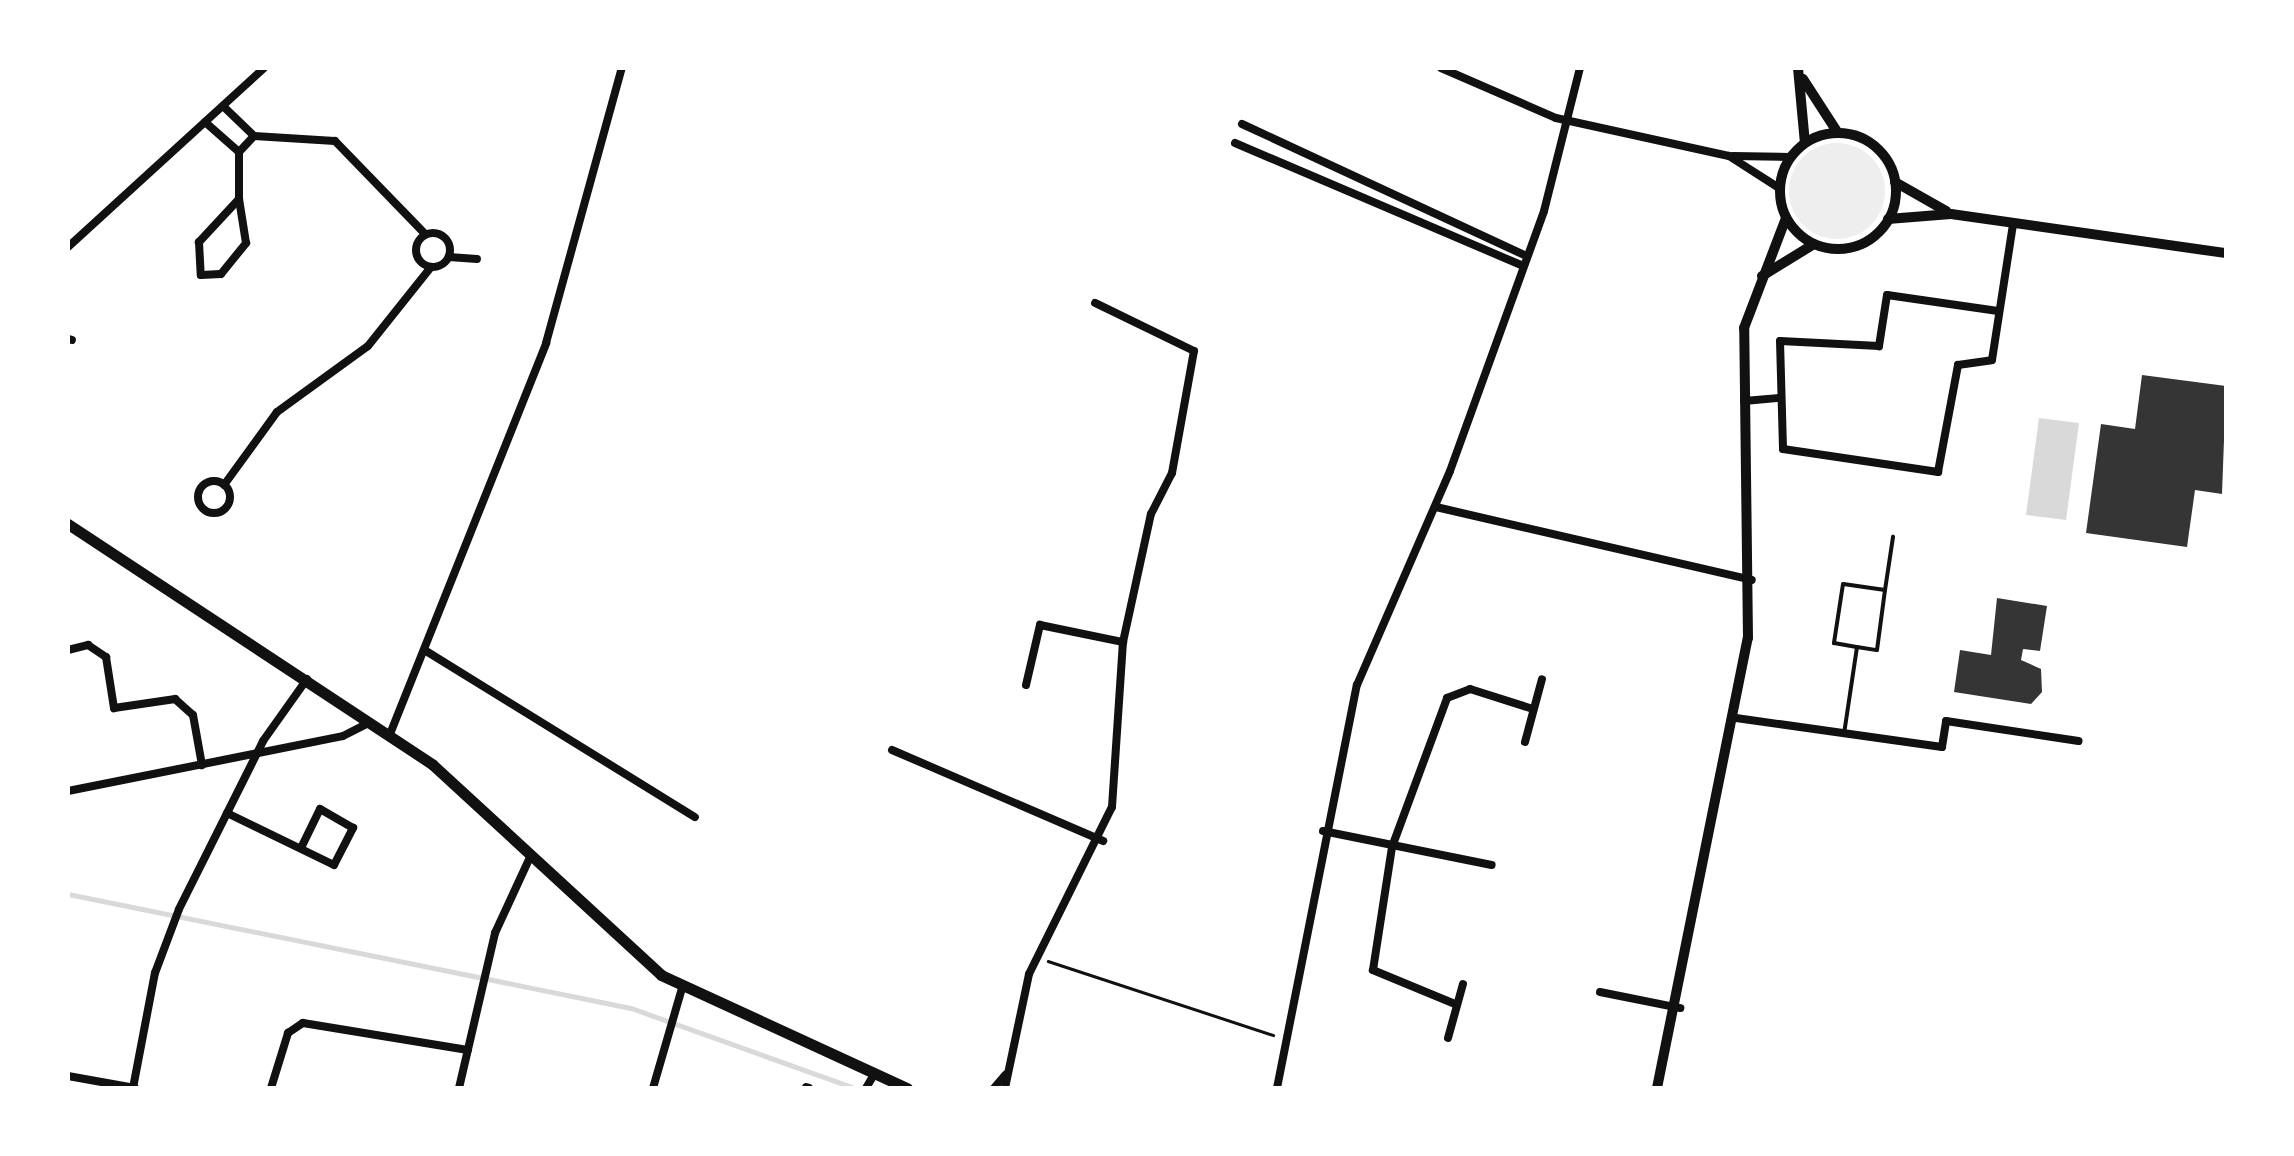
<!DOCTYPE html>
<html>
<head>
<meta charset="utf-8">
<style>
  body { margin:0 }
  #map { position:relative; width:2294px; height:1156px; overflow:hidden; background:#fff; font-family:"IBM Plex Sans",sans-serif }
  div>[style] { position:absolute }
  .green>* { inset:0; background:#eee }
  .round { border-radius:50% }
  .water>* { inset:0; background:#d9d9d9 }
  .stream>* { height:5px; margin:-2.5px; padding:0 2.5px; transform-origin:2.5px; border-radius:2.5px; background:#d9d9d9 }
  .building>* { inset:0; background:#353535 }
  .path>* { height:2.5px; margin:-1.25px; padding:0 1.25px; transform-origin:1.25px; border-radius:1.25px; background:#111 }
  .service>* { height:4px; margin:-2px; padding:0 2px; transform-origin:2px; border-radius:2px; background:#111 }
  .minor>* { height:8px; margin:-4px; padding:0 4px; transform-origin:4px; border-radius:4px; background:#111 }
  .minor>.ring { margin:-4px; padding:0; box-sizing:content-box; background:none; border:8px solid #111; border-radius:50% }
  .tertiary>* { height:10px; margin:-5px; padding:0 5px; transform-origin:5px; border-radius:5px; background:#111 }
  .tertiary>.ring { margin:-5px; padding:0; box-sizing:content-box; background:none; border:10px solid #111; border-radius:50% }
  .secondary>* { height:11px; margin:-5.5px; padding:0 5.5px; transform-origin:5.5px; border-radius:5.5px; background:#111 }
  span { translate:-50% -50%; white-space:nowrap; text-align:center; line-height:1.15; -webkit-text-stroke:9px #fff; paint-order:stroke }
  .frame { position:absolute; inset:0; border:70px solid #fff; pointer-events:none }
</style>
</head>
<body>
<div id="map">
  <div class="green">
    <div class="round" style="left:1789px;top:143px;width:96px;height:96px"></div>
  </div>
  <div class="water">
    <div style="clip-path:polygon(2039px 418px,2079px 423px,2066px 520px,2026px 515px)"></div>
  </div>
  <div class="stream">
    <div style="left:68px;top:894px;width:574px;rotate:11.45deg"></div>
    <div style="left:631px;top:1008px;width:238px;rotate:19.7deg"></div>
  </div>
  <div class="building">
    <div style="clip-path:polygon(2142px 375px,2226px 386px,2222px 494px,2195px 490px,2187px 547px,2086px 533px,2101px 424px,2135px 429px)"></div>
    <div style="clip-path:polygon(1997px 598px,2047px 606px,2040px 651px,2023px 649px,2021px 660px,2041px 669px,2042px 692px,2031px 704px,1954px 692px,1960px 650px,1991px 655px)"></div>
  </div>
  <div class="path">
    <div style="left:1048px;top:961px;width:237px;rotate:18.2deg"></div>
  </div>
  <div class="service">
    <div style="left:1885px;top:590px;width:54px;rotate:-81.4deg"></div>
    <div style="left:1844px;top:734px;width:88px;rotate:-81.5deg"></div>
    <div style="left:1857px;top:647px;width:20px;rotate:9deg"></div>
    <div style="left:1877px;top:650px;width:61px;rotate:-82.4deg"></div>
    <div style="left:1885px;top:590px;width:42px;rotate:-171.9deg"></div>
    <div style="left:1843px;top:584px;width:60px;rotate:98.7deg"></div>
    <div style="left:1834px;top:643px;width:23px;rotate:10deg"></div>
  </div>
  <div class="minor">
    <div style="left:1441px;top:68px;width:125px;rotate:23.5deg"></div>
    <div style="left:1556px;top:118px;width:177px;rotate:12.4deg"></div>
    <div style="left:1729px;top:156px;width:59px;rotate:32.6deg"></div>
    <div style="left:205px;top:122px;width:45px;rotate:41.4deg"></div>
    <div style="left:239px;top:152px;width:22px;rotate:-47deg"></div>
    <div style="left:254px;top:136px;width:43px;rotate:-135.9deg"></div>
    <div style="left:1242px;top:124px;width:311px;rotate:24.9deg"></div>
    <div style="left:254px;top:136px;width:81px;rotate:3.5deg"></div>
    <div style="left:335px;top:141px;width:129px;rotate:45.9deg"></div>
    <div style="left:1235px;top:143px;width:311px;rotate:23.1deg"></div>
    <div style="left:239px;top:152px;width:47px;rotate:90deg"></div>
    <div style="left:239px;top:199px;width:59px;rotate:132.9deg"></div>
    <div style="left:199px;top:242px;width:33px;rotate:87deg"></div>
    <div style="left:201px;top:275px;width:20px;rotate:-3deg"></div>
    <div style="left:221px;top:274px;width:40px;rotate:-51deg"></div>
    <div style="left:246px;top:243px;width:45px;rotate:-99deg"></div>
    <div style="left:1733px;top:156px;width:57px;rotate:1deg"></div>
    <div class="ring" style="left:416px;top:233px;width:26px;height:26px"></div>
    <div style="left:68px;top:247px;width:265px;rotate:-42.4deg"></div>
    <div style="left:449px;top:257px;width:28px;rotate:4deg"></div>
    <div style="left:1998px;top:311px;width:112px;rotate:-171.8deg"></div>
    <div style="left:1887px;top:295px;width:52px;rotate:98.9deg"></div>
    <div style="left:1879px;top:346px;width:99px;rotate:-177.1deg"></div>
    <div style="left:1780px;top:341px;width:108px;rotate:88.4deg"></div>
    <div style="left:1783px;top:449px;width:157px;rotate:8.4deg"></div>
    <div style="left:1938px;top:472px;width:109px;rotate:-79.4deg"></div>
    <div style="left:1958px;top:365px;width:34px;rotate:-8deg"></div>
    <div style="left:1992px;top:360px;width:138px;rotate:-81.2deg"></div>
    <div style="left:68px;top:339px;width:4px;rotate:14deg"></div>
    <div style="left:1744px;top:401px;width:33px;rotate:-5deg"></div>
    <div class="ring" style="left:198px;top:481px;width:24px;height:24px"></div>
    <div style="left:224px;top:485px;width:90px;rotate:-54deg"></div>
    <div style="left:277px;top:412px;width:112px;rotate:-36deg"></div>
    <div style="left:368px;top:346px;width:101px;rotate:-51.4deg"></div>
    <div style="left:1436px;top:507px;width:324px;rotate:13deg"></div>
    <div style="left:68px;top:650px;width:21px;rotate:-14deg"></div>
    <div style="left:88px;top:645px;width:22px;rotate:34deg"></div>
    <div style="left:106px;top:657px;width:52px;rotate:81.1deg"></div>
    <div style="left:114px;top:708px;width:62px;rotate:-8.4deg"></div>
    <div style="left:175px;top:699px;width:24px;rotate:42deg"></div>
    <div style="left:193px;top:715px;width:51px;rotate:79.8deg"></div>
    <div style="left:426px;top:651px;width:316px;rotate:31.7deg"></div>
    <div style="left:1026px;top:685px;width:62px;rotate:-76.9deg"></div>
    <div style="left:1040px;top:625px;width:85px;rotate:11.6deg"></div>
    <div style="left:1736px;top:718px;width:208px;rotate:8deg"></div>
    <div style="left:1942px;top:747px;width:26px;rotate:-81deg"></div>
    <div style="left:1946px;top:721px;width:134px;rotate:8.6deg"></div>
    <div style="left:390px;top:734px;width:421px;rotate:-68.2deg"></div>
    <div style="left:546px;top:343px;width:285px;rotate:-74.6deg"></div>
    <div style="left:1525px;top:742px;width:65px;rotate:-74.9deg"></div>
    <div style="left:892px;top:750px;width:230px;rotate:23.3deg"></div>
    <div style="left:68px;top:791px;width:280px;rotate:-11.3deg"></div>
    <div style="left:343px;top:736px;width:30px;rotate:-27deg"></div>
    <div style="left:227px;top:813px;width:119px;rotate:25.9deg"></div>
    <div style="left:334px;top:865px;width:42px;rotate:-62.8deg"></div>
    <div style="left:353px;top:828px;width:38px;rotate:-150deg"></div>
    <div style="left:320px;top:809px;width:43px;rotate:116deg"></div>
    <div style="left:1323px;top:831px;width:172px;rotate:11.4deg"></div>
    <div style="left:1600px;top:992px;width:82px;rotate:11.3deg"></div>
    <div style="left:1455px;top:1004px;width:89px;rotate:-157.5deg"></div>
    <div style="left:1373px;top:970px;width:124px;rotate:-81.2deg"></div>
    <div style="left:1392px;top:847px;width:159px;rotate:-69.7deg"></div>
    <div style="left:1447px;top:698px;width:25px;rotate:-21deg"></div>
    <div style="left:1470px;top:689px;width:66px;rotate:17.6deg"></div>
    <div style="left:1448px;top:1038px;width:56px;rotate:-74.5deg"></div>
    <div style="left:68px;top:1076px;width:68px;rotate:10.2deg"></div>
    <div style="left:806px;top:1087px;width:3px;rotate:18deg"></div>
    <div style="left:133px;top:1088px;width:117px;rotate:-79.2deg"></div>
    <div style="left:155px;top:973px;width:68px;rotate:-69.4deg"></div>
    <div style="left:179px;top:909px;width:188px;rotate:-63.4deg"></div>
    <div style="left:263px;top:741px;width:76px;rotate:-54.6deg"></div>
    <div style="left:271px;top:1088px;width:58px;rotate:-72.8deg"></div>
    <div style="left:288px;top:1033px;width:18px;rotate:-34deg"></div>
    <div style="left:303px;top:1023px;width:167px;rotate:9.3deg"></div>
    <div style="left:459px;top:1088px;width:159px;rotate:-76.9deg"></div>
    <div style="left:495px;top:933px;width:86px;rotate:-65.2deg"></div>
    <div style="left:653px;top:1088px;width:104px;rotate:-73.8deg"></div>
    <div style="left:866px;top:1088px;width:17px;rotate:-59deg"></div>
    <div style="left:994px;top:1088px;width:18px;rotate:-49deg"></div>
    <div style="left:1005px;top:1088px;width:116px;rotate:-78.1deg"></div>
    <div style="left:1029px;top:974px;width:186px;rotate:-63.6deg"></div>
    <div style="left:1112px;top:807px;width:165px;rotate:-86.2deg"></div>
    <div style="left:1123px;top:642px;width:131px;rotate:-77.7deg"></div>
    <div style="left:1151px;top:514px;width:46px;rotate:-62.9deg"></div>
    <div style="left:1172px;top:473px;width:124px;rotate:-79.8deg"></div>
    <div style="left:1194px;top:351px;width:110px;rotate:-154.1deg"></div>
    <div style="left:1277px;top:1088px;width:411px;rotate:-78.8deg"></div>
    <div style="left:1357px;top:685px;width:233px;rotate:-66.5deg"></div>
    <div style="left:1450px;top:471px;width:276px;rotate:-70.1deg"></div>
    <div style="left:1544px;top:211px;width:147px;rotate:-75.9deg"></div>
  </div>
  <div class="tertiary">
    <div style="left:1798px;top:68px;width:75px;rotate:84.7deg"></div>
    <div style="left:1803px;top:79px;width:64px;rotate:57.1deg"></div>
    <div class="ring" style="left:1780px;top:133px;width:106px;height:106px"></div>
    <div style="left:1895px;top:182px;width:59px;rotate:29.6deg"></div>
    <div style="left:1888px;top:219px;width:63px;rotate:-4.5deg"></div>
    <div style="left:1951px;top:214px;width:278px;rotate:8.1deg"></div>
    <div style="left:1762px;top:276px;width:61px;rotate:-31.6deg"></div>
    <div style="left:1657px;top:1088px;width:459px;rotate:-78.6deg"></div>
    <div style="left:1748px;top:638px;width:310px;rotate:-90.7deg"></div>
    <div style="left:1744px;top:328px;width:118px;rotate:-69.1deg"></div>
  </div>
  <div class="secondary">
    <div style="left:68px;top:524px;width:437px;rotate:33.4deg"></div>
    <div style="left:433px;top:765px;width:310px;rotate:42.6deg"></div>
    <div style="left:661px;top:975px;width:271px;rotate:24.7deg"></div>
  </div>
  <div class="frame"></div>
</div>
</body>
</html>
